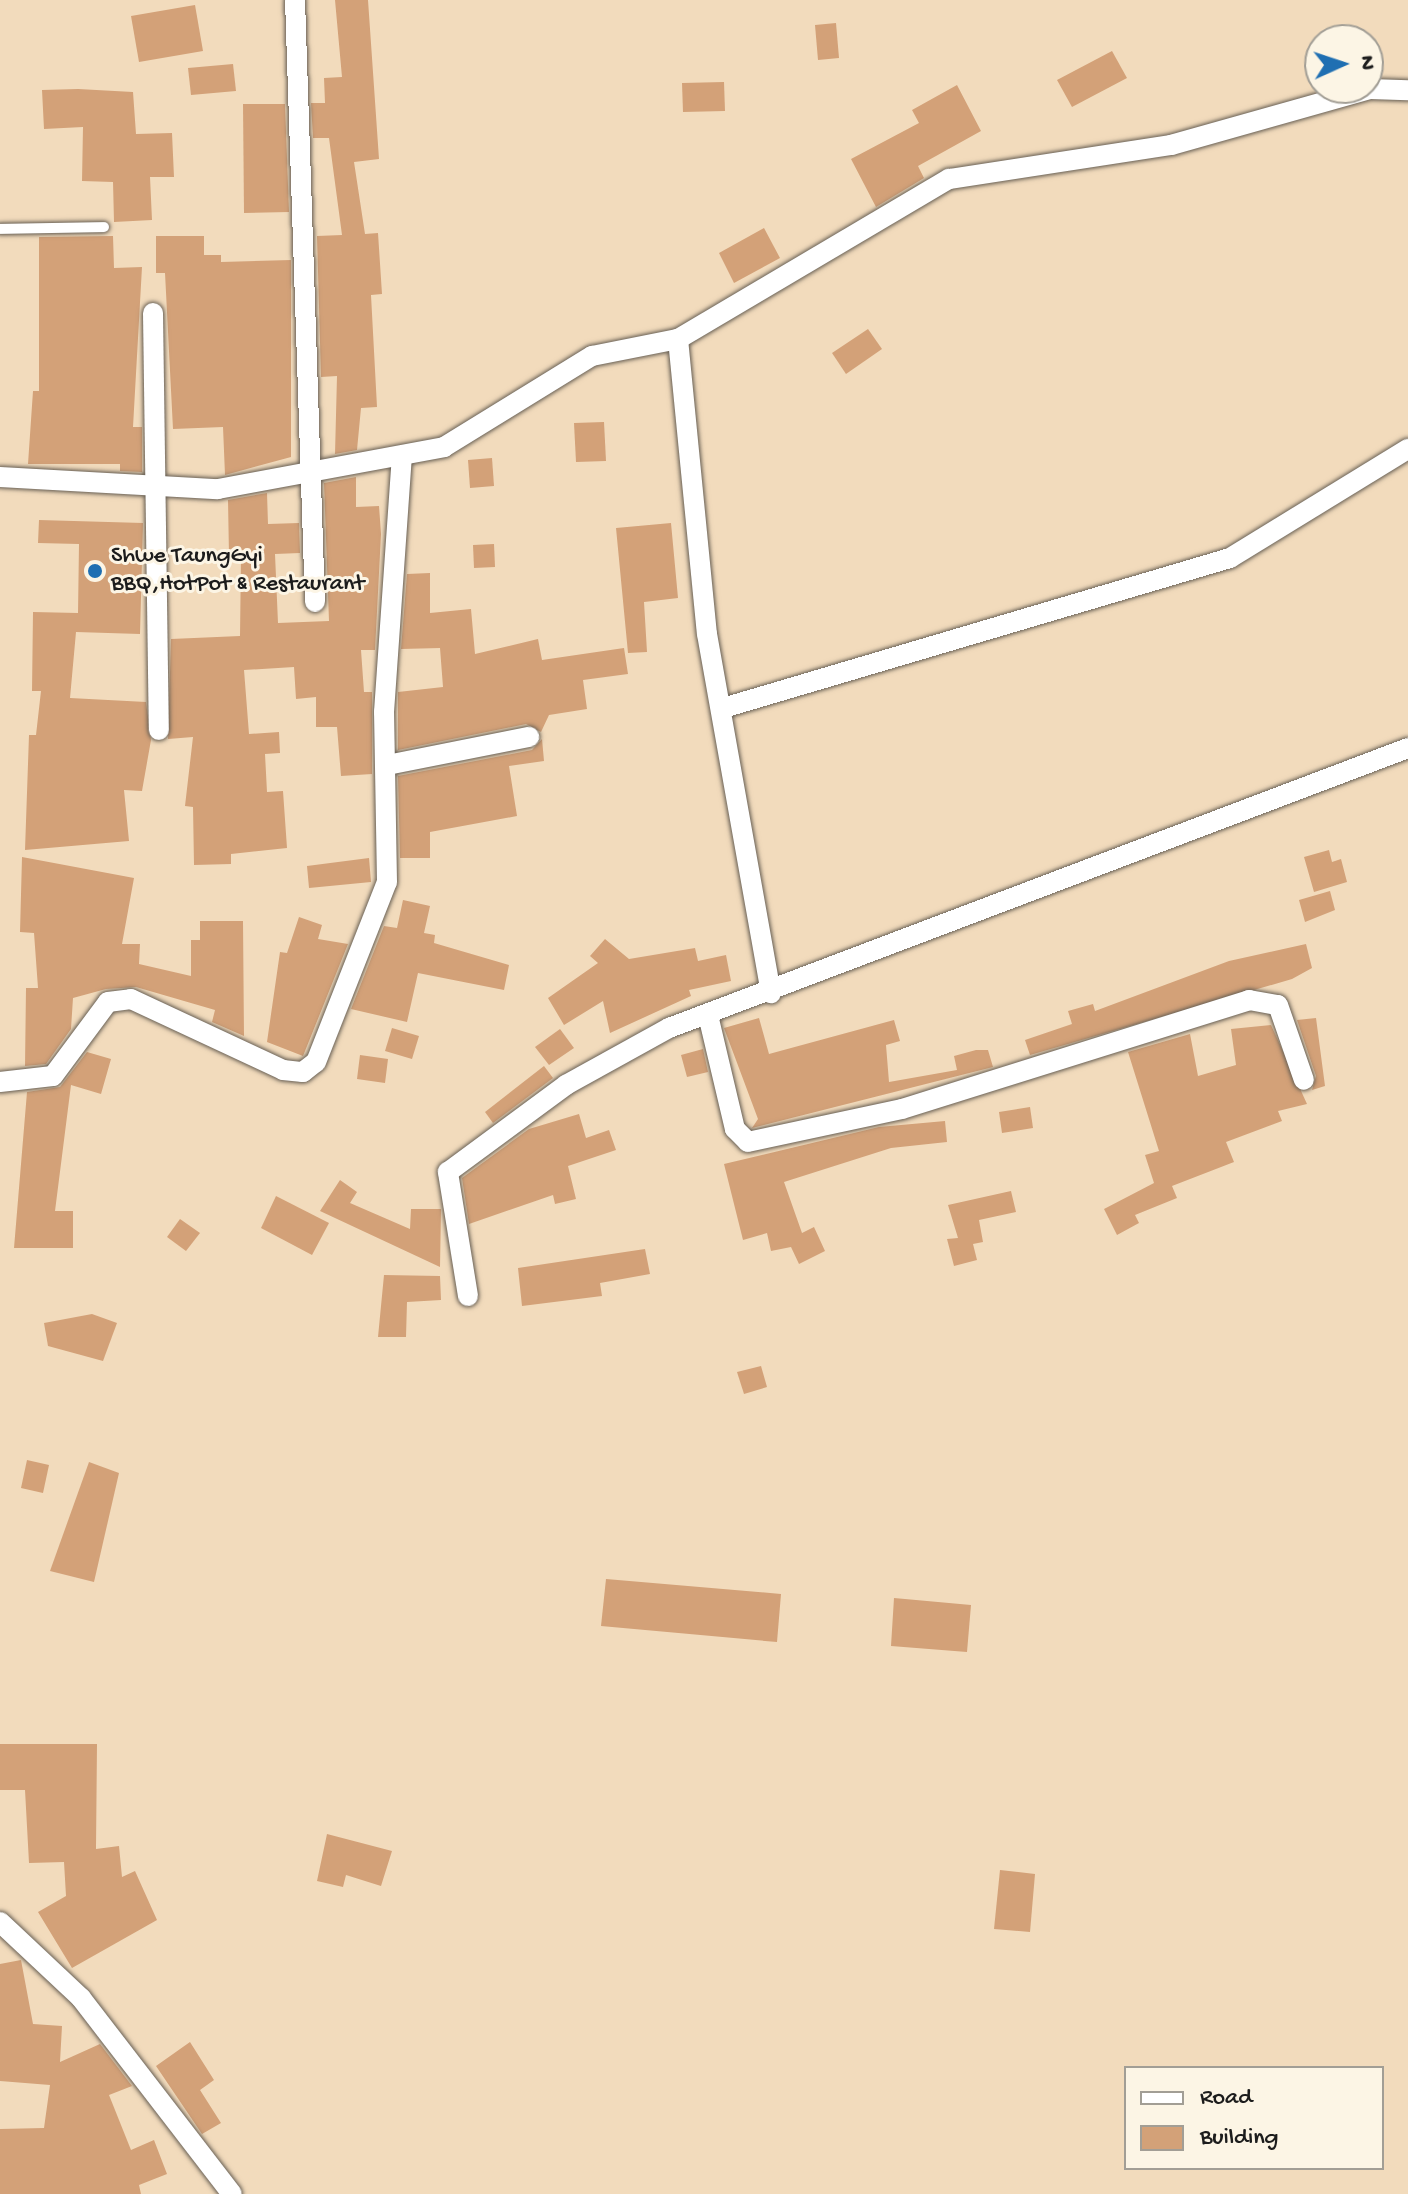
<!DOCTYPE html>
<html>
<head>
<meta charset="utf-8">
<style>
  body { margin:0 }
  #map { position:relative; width:1408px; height:2194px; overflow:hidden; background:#f2dbbc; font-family:"Gochi Hand",sans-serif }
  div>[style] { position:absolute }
  .building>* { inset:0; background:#d3a178 }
  .roads { filter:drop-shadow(0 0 2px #675f54) drop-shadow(0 0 2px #675f54) }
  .lane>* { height:10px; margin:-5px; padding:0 5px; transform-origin:5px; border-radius:5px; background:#fff }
  .street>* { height:20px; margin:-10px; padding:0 10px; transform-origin:10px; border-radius:10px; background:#fff }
  .dots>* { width:22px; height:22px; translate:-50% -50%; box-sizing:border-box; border:4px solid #fcf5e5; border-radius:50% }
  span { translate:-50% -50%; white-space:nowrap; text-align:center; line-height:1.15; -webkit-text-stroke:6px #fcf5e5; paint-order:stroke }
  .poi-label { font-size:24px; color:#1c1c1c }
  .left { translate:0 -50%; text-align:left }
  .legend { position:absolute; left:1124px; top:2066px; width:260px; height:104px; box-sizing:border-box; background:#fcf5e5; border:2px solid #a29e95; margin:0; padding:10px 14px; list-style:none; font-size:24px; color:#1c1c1c }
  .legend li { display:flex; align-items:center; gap:16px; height:40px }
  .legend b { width:40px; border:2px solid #a29e95 }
  .north { position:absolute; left:1304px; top:24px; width:80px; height:80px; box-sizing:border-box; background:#fcf5e5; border:2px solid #a29e95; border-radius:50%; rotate:87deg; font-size:22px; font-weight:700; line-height:32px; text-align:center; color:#1c1c1c }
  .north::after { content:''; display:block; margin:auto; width:28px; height:36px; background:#1f6fb2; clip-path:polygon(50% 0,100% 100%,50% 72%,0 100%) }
</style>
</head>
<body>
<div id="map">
  <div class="building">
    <div style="clip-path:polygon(335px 0,368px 0,379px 159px,354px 162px,365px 234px,378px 233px,382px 294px,371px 295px,377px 407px,361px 408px,357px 450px,335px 454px,337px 376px,321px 377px,317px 236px,342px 235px,329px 138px,313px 138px,311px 103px,325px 103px,324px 78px,342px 77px)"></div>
    <div style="clip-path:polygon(195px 5px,203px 51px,139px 62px,131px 16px)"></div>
    <div style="clip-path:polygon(836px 23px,839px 58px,818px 60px,815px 25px)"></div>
    <div style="clip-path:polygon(1112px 51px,1127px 78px,1072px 107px,1057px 80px)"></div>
    <div style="clip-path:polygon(233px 64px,236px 91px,191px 95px,188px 68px)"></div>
    <div style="clip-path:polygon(724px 82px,725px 111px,683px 112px,682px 83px)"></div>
    <div style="clip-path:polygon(957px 85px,981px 131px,918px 166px,924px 178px,876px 207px,851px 159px,919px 123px,912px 110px)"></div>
    <div style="clip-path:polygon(78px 89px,133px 92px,136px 134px,172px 133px,174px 177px,150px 177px,152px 220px,114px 222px,113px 182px,82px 181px,83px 127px,44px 129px,42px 90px)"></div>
    <div style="clip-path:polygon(243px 104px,285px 104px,289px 212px,244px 213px)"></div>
    <div style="clip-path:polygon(764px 228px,780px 258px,734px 283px,719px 253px)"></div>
    <div style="clip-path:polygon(113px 236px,114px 268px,142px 267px,133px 427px,142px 427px,142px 472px,120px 471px,120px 464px,28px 464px,33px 391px,39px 391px,39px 237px)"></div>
    <div style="clip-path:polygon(156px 236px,204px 236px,204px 255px,221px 255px,221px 262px,291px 260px,291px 457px,225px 475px,223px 427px,173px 429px,165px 273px,156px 273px)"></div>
    <div style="clip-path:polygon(868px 329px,882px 349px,846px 374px,832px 353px)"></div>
    <div style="clip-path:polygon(604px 422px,606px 461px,576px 462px,574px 423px)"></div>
    <div style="clip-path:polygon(492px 458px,494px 486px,470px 488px,468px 460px)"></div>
    <div style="clip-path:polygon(356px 477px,356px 507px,379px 506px,381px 534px,375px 650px,361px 650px,364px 692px,372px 692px,372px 774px,341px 776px,337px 727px,316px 727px,316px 697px,296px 699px,294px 667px,244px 670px,249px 734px,279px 732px,280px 753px,265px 754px,267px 792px,283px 791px,287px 848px,231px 854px,231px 864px,194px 865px,193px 807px,185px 806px,193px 737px,168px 739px,171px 639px,240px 636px,241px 555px,229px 556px,228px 500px,267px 493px,268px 524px,299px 523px,300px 553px,275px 554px,278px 623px,329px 621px,324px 483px)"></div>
    <div style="clip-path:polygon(39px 520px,143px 523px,140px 634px,76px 632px,70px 698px,146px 702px,151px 740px,142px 791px,124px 790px,129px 841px,25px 850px,29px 735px,36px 735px,41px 691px,32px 691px,33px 612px,78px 613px,79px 544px,38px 543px)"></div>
    <div style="clip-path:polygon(671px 523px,678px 598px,644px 602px,647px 652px,628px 653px,616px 528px)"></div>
    <div style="clip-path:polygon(494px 544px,495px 567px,474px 568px,473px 545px)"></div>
    <div style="clip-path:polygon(430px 573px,430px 613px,471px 609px,475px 654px,538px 639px,542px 660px,624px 648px,628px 674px,583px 680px,587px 709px,549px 715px,541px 732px,526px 724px,398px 750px,398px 692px,443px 687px,440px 648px,401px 649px,407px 574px)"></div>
    <div style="clip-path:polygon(542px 739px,544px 761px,509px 766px,517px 816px,430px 832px,430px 858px,400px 858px,398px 776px,532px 750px)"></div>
    <div style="clip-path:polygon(1329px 850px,1332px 862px,1341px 859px,1347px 882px,1314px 892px,1304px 857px)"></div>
    <div style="clip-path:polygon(22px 857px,134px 878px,122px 944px,140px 944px,139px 964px,191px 976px,191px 940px,200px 940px,200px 921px,243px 921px,244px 1036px,212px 1022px,215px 1010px,136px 987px,106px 989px,73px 998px,71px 1029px,46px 1064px,25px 1066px,26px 988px,38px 988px,34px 933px,20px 932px)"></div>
    <div style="clip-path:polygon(369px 858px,371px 882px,309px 888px,307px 866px)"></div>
    <div style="clip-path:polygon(1330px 891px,1335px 910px,1305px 922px,1299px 900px)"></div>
    <div style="clip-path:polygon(403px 900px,430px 906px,424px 933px,435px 935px,434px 943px,509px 965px,504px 990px,418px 973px,407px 1022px,351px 1009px,384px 926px,397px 928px)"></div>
    <div style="clip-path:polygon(299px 917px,322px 925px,318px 939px,348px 944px,303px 1056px,267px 1042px,280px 952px,287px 953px)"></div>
    <div style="clip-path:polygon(605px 939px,629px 959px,695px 948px,698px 961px,726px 955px,731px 981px,689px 990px,691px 996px,610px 1033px,603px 1001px,564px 1025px,548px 998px,598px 963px,590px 956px)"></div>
    <div style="clip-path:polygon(1306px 944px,1312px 968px,1292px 979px,1030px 1055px,1025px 1040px,1072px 1024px,1068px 1011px,1093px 1004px,1095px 1011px,1229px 961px)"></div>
    <div style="clip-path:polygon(759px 1018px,769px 1054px,894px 1020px,900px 1041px,886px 1045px,889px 1082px,957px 1070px,954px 1056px,976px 1050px,988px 1050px,993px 1067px,752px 1128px,758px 1119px,724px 1028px)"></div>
    <div style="clip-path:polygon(1316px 1018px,1325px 1086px,1312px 1090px,1316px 1076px,1297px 1020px)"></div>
    <div style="clip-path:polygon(1271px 1025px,1307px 1104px,1278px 1111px,1282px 1121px,1226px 1142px,1234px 1162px,1172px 1186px,1177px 1198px,1135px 1215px,1139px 1223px,1117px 1235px,1104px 1209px,1154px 1183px,1145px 1155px,1159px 1151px,1128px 1052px,1190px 1034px,1198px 1076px,1236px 1065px,1231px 1029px)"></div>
    <div style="clip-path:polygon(392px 1028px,419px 1036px,412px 1059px,385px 1051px)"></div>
    <div style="clip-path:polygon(560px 1029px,574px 1048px,549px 1065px,535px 1047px)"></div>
    <div style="clip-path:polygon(703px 1049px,708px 1072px,687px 1077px,681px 1055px)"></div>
    <div style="clip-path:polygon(87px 1052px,111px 1059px,101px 1094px,71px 1085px,55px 1211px,73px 1211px,73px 1248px,14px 1248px,27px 1092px,60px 1087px)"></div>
    <div style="clip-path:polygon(360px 1055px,388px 1059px,385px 1083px,357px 1079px)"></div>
    <div style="clip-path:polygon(544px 1066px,553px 1078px,493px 1123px,485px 1112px)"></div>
    <div style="clip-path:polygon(1030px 1107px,1033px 1128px,1002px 1133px,999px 1112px)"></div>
    <div style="clip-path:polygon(579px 1114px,586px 1138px,609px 1130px,616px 1150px,568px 1166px,576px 1199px,555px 1204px,553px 1195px,469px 1224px,462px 1178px,529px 1129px)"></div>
    <div style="clip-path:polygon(945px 1121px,947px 1142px,891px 1148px,784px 1182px,802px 1233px,814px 1227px,825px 1251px,799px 1264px,791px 1247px,771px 1251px,767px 1233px,743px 1240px,724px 1164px,879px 1127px)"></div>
    <div style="clip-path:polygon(340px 1180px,357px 1192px,350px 1203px,410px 1229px,411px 1209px,441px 1209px,440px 1267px,320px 1211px)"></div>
    <div style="clip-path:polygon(1011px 1191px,1016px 1212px,979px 1220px,983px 1242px,973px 1244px,977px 1260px,954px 1266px,947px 1239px,958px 1238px,948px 1205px)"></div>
    <div style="clip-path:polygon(276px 1196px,329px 1223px,312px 1255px,261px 1228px)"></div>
    <div style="clip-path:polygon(180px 1219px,200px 1233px,186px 1251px,167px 1237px)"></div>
    <div style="clip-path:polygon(645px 1249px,650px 1274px,600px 1283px,602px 1296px,522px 1306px,518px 1268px)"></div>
    <div style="clip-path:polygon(384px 1275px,440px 1276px,441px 1300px,407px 1302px,406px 1337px,378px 1337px)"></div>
    <div style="clip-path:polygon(92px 1314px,117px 1323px,103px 1361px,48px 1346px,44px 1323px)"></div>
    <div style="clip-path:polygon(761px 1366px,767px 1387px,744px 1394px,737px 1372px)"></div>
    <div style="clip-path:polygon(27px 1460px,49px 1465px,43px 1493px,21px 1488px)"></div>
    <div style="clip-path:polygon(89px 1462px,119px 1473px,94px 1582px,50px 1571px)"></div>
    <div style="clip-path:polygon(606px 1579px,781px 1594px,777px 1642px,601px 1626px)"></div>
    <div style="clip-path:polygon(894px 1598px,971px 1605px,967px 1652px,891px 1646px)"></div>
    <div style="clip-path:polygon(0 1744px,97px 1744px,96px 1849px,119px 1846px,122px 1877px,135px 1871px,157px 1920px,72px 1968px,38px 1912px,66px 1896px,64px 1862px,29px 1863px,25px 1790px,0 1790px)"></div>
    <div style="clip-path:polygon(327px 1834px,392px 1851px,381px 1886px,346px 1875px,343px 1887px,317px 1881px)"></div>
    <div style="clip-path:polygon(1000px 1870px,1035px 1874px,1030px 1932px,994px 1929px)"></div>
    <div style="clip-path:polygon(21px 1960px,33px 2024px,62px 2026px,60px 2062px,100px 2044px,132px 2086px,109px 2095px,131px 2150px,154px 2140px,167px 2174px,139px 2185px,141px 2194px,0 2194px,0 2129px,44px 2128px,50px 2085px,0 2081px,0 1964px)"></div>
    <div style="clip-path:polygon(190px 2042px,214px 2080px,200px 2090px,221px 2123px,202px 2134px,156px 2066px)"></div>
  </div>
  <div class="roads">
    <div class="lane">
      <div style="left:0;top:229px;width:104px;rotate:-1.1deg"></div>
    </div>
    <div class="street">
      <div style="left:295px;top:0;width:602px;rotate:88.1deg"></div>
      <div style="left:153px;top:313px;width:417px;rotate:89.2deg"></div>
      <div style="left:678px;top:339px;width:296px;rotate:84.4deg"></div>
      <div style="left:707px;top:634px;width:365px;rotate:79.9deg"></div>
      <div style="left:0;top:477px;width:218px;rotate:3.2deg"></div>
      <div style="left:218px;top:489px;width:230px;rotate:-10.5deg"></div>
      <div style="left:444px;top:447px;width:174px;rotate:-31.6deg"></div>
      <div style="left:592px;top:356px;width:88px;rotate:-11.2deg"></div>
      <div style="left:678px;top:339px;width:315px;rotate:-30.6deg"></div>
      <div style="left:949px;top:179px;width:225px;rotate:-8.7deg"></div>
      <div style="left:1171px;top:145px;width:207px;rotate:-15.7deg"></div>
      <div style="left:1370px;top:89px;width:38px;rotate:2deg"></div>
      <div style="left:723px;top:708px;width:529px;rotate:-16.48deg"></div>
      <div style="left:1230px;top:558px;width:209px;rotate:-31.5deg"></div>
      <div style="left:387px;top:765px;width:145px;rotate:-11.2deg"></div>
      <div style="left:708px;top:1015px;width:117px;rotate:76.7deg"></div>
      <div style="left:735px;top:1129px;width:18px;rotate:45deg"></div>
      <div style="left:748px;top:1142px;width:157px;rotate:-12.1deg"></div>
      <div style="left:902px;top:1109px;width:364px;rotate:-17.4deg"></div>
      <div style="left:1249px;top:1000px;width:29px;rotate:10deg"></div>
      <div style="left:1278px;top:1005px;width:79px;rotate:70.9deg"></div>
      <div style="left:0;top:1082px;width:53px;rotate:-6.5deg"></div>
      <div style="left:53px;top:1076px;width:92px;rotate:-53.4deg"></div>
      <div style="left:108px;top:1002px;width:23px;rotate:-7deg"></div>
      <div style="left:131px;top:999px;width:168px;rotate:25deg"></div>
      <div style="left:283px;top:1070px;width:20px;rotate:6deg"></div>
      <div style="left:303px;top:1072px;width:16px;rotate:-38deg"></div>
      <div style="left:316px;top:1062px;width:193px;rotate:-68.5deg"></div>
      <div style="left:387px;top:882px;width:170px;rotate:-91deg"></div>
      <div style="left:384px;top:712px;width:256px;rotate:-86deg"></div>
      <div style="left:468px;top:1296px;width:126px;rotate:-99.2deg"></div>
      <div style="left:448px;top:1172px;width:147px;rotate:-36.4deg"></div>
      <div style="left:566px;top:1085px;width:118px;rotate:-29deg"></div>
      <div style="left:669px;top:1028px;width:790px;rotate:-20.75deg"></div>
      <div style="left:0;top:1922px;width:111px;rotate:43.2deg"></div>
      <div style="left:81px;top:1998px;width:247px;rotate:52.4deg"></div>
    </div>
  </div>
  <div class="dots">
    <div style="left:95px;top:571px;background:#1f6fb2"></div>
  </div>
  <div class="poi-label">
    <span class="left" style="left:111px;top:571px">Shwe TaungGyi<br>BBQ,HotPot &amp; Restaurant</span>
  </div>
  <ul class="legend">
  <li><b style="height:10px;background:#fff"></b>Road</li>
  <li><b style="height:22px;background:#d3a178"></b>Building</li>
  </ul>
  <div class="north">N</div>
</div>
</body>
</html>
